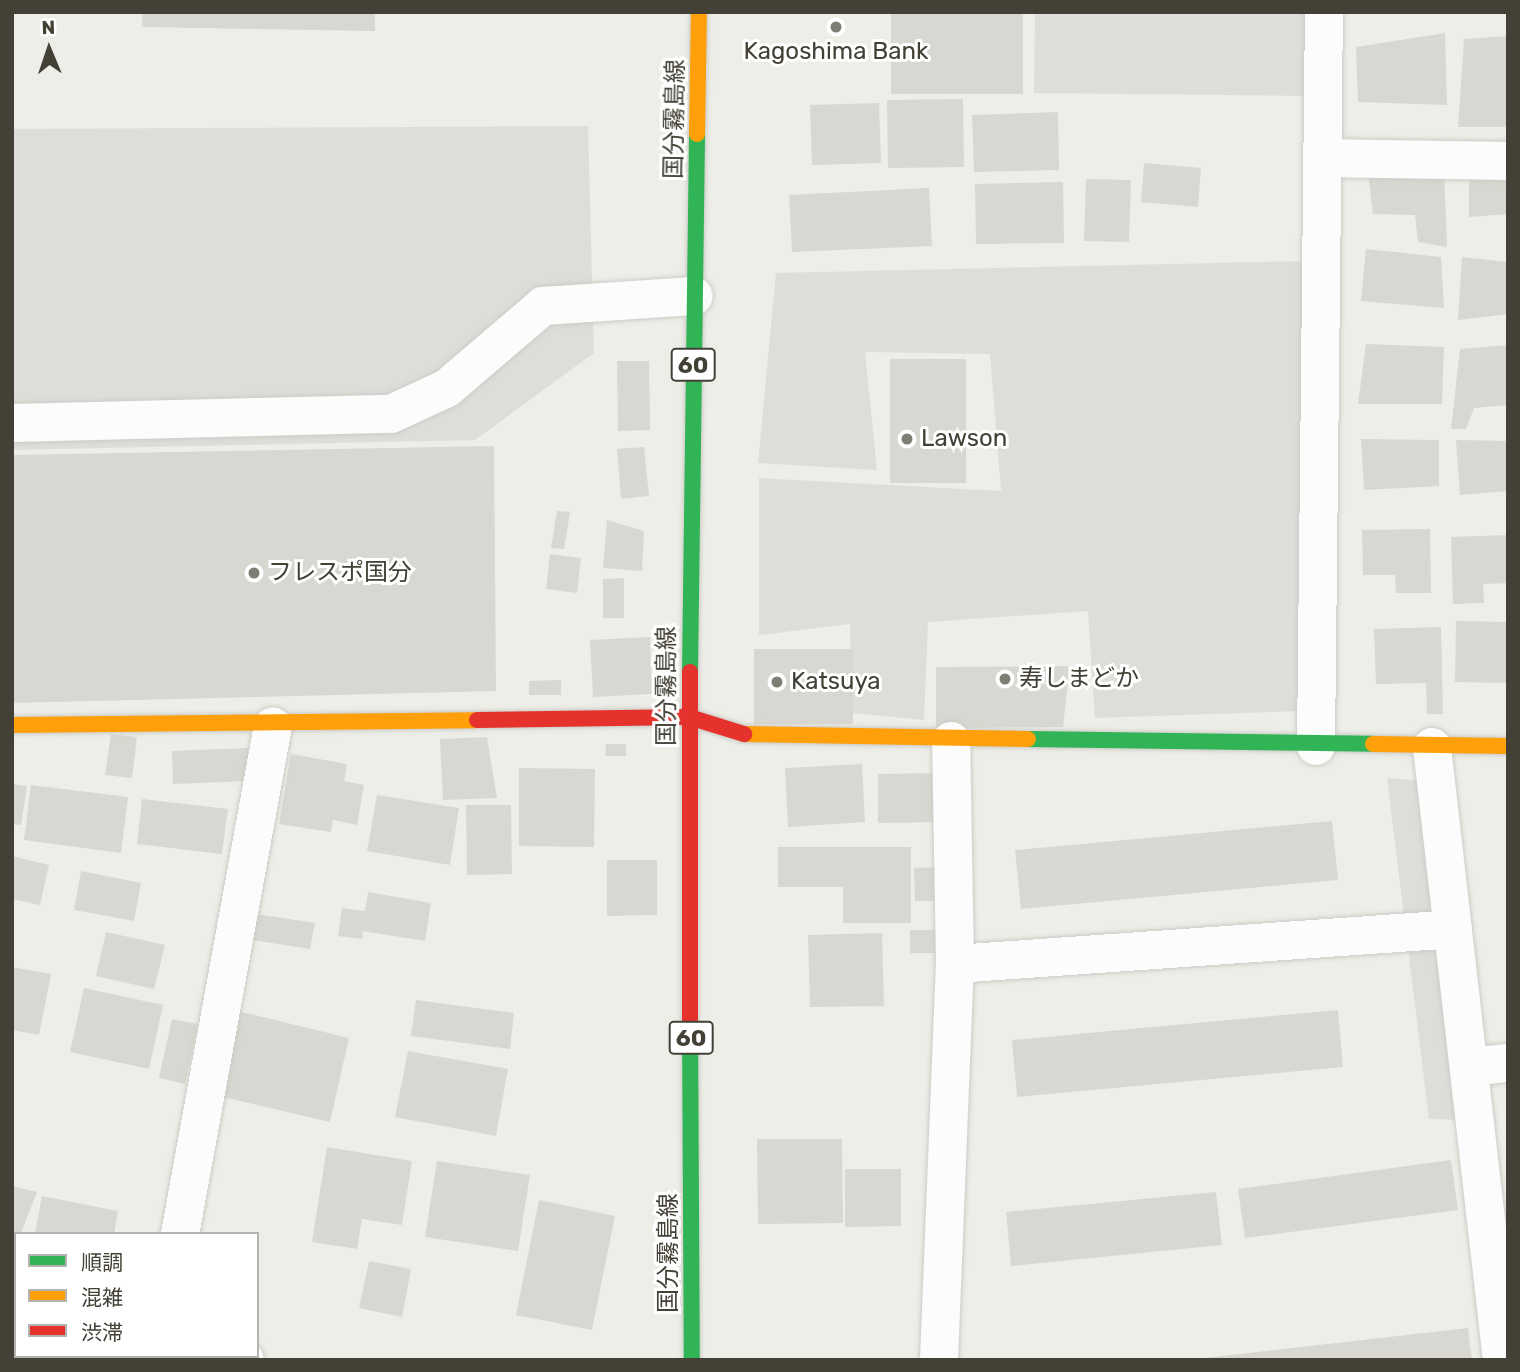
<!DOCTYPE html>
<html>
<head>
<meta charset="utf-8">
<style>
  body { margin:0 }
  #map { position:relative; width:1520px; height:1372px; overflow:hidden; background:#eeeee9; font-family:Rubik,"Noto Sans JP",sans-serif }
  div>[style] { position:absolute }
  .parking>* { inset:0; background:#deddd9 }
  .building>* { inset:0; background:#d8d7d1 }
  .roads { filter:drop-shadow(0 0 2px #ccccc7) drop-shadow(0 0 2px #ccccc7) }
  .street>* { height:38px; margin:-19px; padding:0 19px; transform-origin:19px; border-radius:19px; background:#fcfcfc }
  .fast>* { height:16px; margin:-8px; padding:0 8px; transform-origin:8px; border-radius:8px; background:#30b455 }
  .slow>* { height:16px; margin:-8px; padding:0 8px; transform-origin:8px; border-radius:8px; background:#ff9f0a }
  .jam>* { height:16px; margin:-8px; padding:0 8px; transform-origin:8px; border-radius:8px; background:#e5322d }
  .dots>* { width:19px; height:19px; translate:-50% -50%; box-sizing:border-box; border:4px solid #fff; border-radius:50% }
  span { translate:-50% -50%; white-space:nowrap; text-align:center; line-height:1.15; -webkit-text-stroke:6px #fff; paint-order:stroke }
  .shield-label span { padding:2px 5px; background:#fff; border:2px solid; border-radius:5px; -webkit-text-stroke-width:0 }
  .shield-label { font-size:23px; color:#434136; font-weight:700 }
  .poi-label { font-size:24px; color:#434136 }
  .left { translate:0 -50%; text-align:left }
  .street-label { font-size:24px; color:#434136 }
  .frame { position:absolute; inset:0; border:14px solid #434136; pointer-events:none }
  .legend { position:absolute; left:14px; top:1232px; width:245px; height:126px; box-sizing:border-box; background:#fff; border:2px solid #b4b3af; margin:0; padding:9px 12px; list-style:none; font-size:21px; color:#434136 }
  .legend li { display:flex; align-items:center; gap:14px; height:35px }
  .legend b { width:35px; border:2px solid #b4b3af }
  .north { position:absolute; left:14px; top:14px; width:70px; height:70px; -webkit-text-stroke:5px #fff; paint-order:stroke; rotate:358deg; font-size:19px; font-weight:700; line-height:28px; text-align:center; color:#434136 }
  .north::after { content:''; display:block; margin:auto; width:24px; height:32px; background:#434136; clip-path:polygon(50% 0,100% 100%,50% 72%,0 100%) }
</style>
</head>
<body>
<div id="map">
  <div class="parking">
    <div style="clip-path:polygon(1035px 12px,1313px 12px,1312px 96px,1034px 93px)"></div>
    <div style="clip-path:polygon(588px 126px,594px 353px,475px 440px,12px 450px,12px 129px)"></div>
    <div style="clip-path:polygon(1307px 261px,1303px 711px,1095px 718px,1088px 611px,928px 622px,924px 720px,852px 713px,850px 624px,759px 635px,759px 478px,1001px 491px,990px 354px,865px 352px,877px 470px,758px 463px,776px 273px)"></div>
    <div style="clip-path:polygon(1387px 778px,1431px 781px,1469px 1120px,1429px 1119px)"></div>
  </div>
  <div class="building">
    <div style="clip-path:polygon(143px 12px,375px 12px,375px 31px,142px 27px)"></div>
    <div style="clip-path:polygon(891px 12px,1023px 12px,1023px 94px,891px 94px)"></div>
    <div style="clip-path:polygon(1445px 33px,1447px 105px,1358px 102px,1356px 47px)"></div>
    <div style="clip-path:polygon(1508px 36px,1508px 127px,1458px 127px,1464px 39px)"></div>
    <div style="clip-path:polygon(963px 99px,964px 167px,888px 168px,887px 100px)"></div>
    <div style="clip-path:polygon(879px 103px,881px 163px,812px 165px,810px 105px)"></div>
    <div style="clip-path:polygon(1058px 112px,1059px 170px,974px 172px,972px 115px)"></div>
    <div style="clip-path:polygon(1469px 160px,1508px 161px,1508px 214px,1469px 217px)"></div>
    <div style="clip-path:polygon(1144px 163px,1201px 168px,1198px 207px,1141px 202px)"></div>
    <div style="clip-path:polygon(1367px 166px,1444px 167px,1447px 247px,1418px 242px,1415px 215px,1373px 214px)"></div>
    <div style="clip-path:polygon(1086px 179px,1131px 180px,1129px 242px,1084px 241px)"></div>
    <div style="clip-path:polygon(1063px 182px,1064px 243px,976px 244px,975px 184px)"></div>
    <div style="clip-path:polygon(929px 188px,932px 246px,792px 252px,789px 195px)"></div>
    <div style="clip-path:polygon(1366px 249px,1441px 257px,1444px 308px,1361px 301px)"></div>
    <div style="clip-path:polygon(1462px 257px,1508px 262px,1508px 314px,1458px 320px)"></div>
    <div style="clip-path:polygon(1366px 344px,1444px 347px,1442px 404px,1358px 404px)"></div>
    <div style="clip-path:polygon(1508px 345px,1508px 405px,1474px 408px,1466px 429px,1451px 429px,1460px 349px)"></div>
    <div style="clip-path:polygon(890px 359px,966px 359px,966px 483px,890px 483px)"></div>
    <div style="clip-path:polygon(617px 361px,649px 361px,650px 430px,618px 431px)"></div>
    <div style="clip-path:polygon(1361px 439px,1439px 440px,1439px 486px,1364px 490px)"></div>
    <div style="clip-path:polygon(1456px 440px,1508px 441px,1508px 491px,1460px 495px)"></div>
    <div style="clip-path:polygon(494px 446px,496px 691px,12px 703px,12px 455px)"></div>
    <div style="clip-path:polygon(644px 447px,649px 496px,621px 499px,617px 449px)"></div>
    <div style="clip-path:polygon(557px 511px,570px 512px,564px 549px,551px 548px)"></div>
    <div style="clip-path:polygon(607px 520px,644px 531px,642px 571px,603px 568px)"></div>
    <div style="clip-path:polygon(1430px 529px,1431px 593px,1396px 593px,1395px 575px,1363px 575px,1362px 530px)"></div>
    <div style="clip-path:polygon(1508px 535px,1508px 583px,1483px 584px,1484px 603px,1453px 604px,1451px 537px)"></div>
    <div style="clip-path:polygon(550px 554px,581px 558px,577px 593px,546px 589px)"></div>
    <div style="clip-path:polygon(624px 578px,624px 618px,603px 618px,603px 579px)"></div>
    <div style="clip-path:polygon(1456px 621px,1508px 622px,1508px 683px,1455px 682px)"></div>
    <div style="clip-path:polygon(1441px 627px,1443px 714px,1427px 714px,1426px 683px,1376px 684px,1374px 629px)"></div>
    <div style="clip-path:polygon(650px 637px,652px 694px,593px 697px,590px 640px)"></div>
    <div style="clip-path:polygon(754px 649px,853px 649px,853px 724px,754px 724px)"></div>
    <div style="clip-path:polygon(1070px 666px,1063px 727px,936px 728px,936px 667px)"></div>
    <div style="clip-path:polygon(561px 680px,561px 695px,529px 695px,529px 681px)"></div>
    <div style="clip-path:polygon(111px 734px,137px 737px,132px 778px,105px 775px)"></div>
    <div style="clip-path:polygon(487px 737px,497px 798px,443px 800px,440px 739px)"></div>
    <div style="clip-path:polygon(606px 744px,626px 744px,626px 756px,605px 756px)"></div>
    <div style="clip-path:polygon(248px 748px,249px 781px,173px 784px,172px 751px)"></div>
    <div style="clip-path:polygon(291px 754px,347px 764px,344px 781px,364px 785px,357px 825px,333px 820px,331px 832px,279px 824px)"></div>
    <div style="clip-path:polygon(862px 764px,865px 822px,788px 827px,785px 768px)"></div>
    <div style="clip-path:polygon(519px 768px,595px 769px,594px 847px,519px 846px)"></div>
    <div style="clip-path:polygon(946px 773px,946px 822px,878px 823px,878px 774px)"></div>
    <div style="clip-path:polygon(12px 784px,27px 786px,21px 825px,12px 824px)"></div>
    <div style="clip-path:polygon(31px 785px,128px 797px,121px 853px,24px 840px)"></div>
    <div style="clip-path:polygon(377px 795px,459px 808px,450px 865px,367px 851px)"></div>
    <div style="clip-path:polygon(142px 799px,228px 809px,222px 854px,137px 844px)"></div>
    <div style="clip-path:polygon(466px 805px,511px 805px,512px 874px,467px 875px)"></div>
    <div style="clip-path:polygon(1332px 821px,1338px 880px,1021px 909px,1015px 850px)"></div>
    <div style="clip-path:polygon(778px 847px,911px 847px,911px 923px,843px 923px,843px 887px,778px 887px)"></div>
    <div style="clip-path:polygon(12px 856px,49px 865px,40px 905px,12px 899px)"></div>
    <div style="clip-path:polygon(607px 860px,657px 860px,657px 915px,607px 916px)"></div>
    <div style="clip-path:polygon(942px 867px,943px 901px,915px 901px,914px 868px)"></div>
    <div style="clip-path:polygon(81px 871px,141px 883px,134px 921px,74px 910px)"></div>
    <div style="clip-path:polygon(368px 892px,431px 903px,425px 941px,363px 931px,362px 939px,338px 936px,342px 908px,365px 911px)"></div>
    <div style="clip-path:polygon(256px 914px,315px 923px,310px 949px,252px 940px)"></div>
    <div style="clip-path:polygon(910px 930px,937px 930px,937px 953px,910px 953px)"></div>
    <div style="clip-path:polygon(106px 932px,165px 945px,154px 989px,96px 976px)"></div>
    <div style="clip-path:polygon(882px 933px,884px 1006px,810px 1007px,808px 935px)"></div>
    <div style="clip-path:polygon(12px 967px,51px 974px,39px 1035px,12px 1030px)"></div>
    <div style="clip-path:polygon(84px 988px,163px 1005px,149px 1069px,70px 1052px)"></div>
    <div style="clip-path:polygon(416px 1000px,514px 1013px,510px 1049px,411px 1036px)"></div>
    <div style="clip-path:polygon(1338px 1010px,1343px 1067px,1017px 1097px,1012px 1040px)"></div>
    <div style="clip-path:polygon(238px 1011px,349px 1038px,330px 1122px,218px 1096px)"></div>
    <div style="clip-path:polygon(172px 1019px,198px 1024px,185px 1084px,159px 1078px)"></div>
    <div style="clip-path:polygon(408px 1051px,508px 1069px,496px 1136px,395px 1117px)"></div>
    <div style="clip-path:polygon(757px 1139px,842px 1139px,843px 1223px,758px 1224px)"></div>
    <div style="clip-path:polygon(327px 1147px,412px 1161px,402px 1225px,362px 1219px,357px 1249px,312px 1242px)"></div>
    <div style="clip-path:polygon(1451px 1160px,1458px 1210px,1245px 1238px,1238px 1189px)"></div>
    <div style="clip-path:polygon(437px 1161px,530px 1175px,518px 1251px,425px 1237px)"></div>
    <div style="clip-path:polygon(845px 1169px,901px 1169px,901px 1226px,845px 1227px)"></div>
    <div style="clip-path:polygon(12px 1186px,37px 1192px,16px 1246px,12px 1245px)"></div>
    <div style="clip-path:polygon(1216px 1192px,1222px 1245px,1011px 1266px,1006px 1212px)"></div>
    <div style="clip-path:polygon(42px 1196px,118px 1211px,114px 1234px,35px 1234px)"></div>
    <div style="clip-path:polygon(539px 1200px,615px 1216px,592px 1330px,516px 1315px)"></div>
    <div style="clip-path:polygon(369px 1261px,411px 1269px,402px 1317px,359px 1308px)"></div>
    <div style="clip-path:polygon(1468px 1328px,1472px 1360px,1205px 1360px,1205px 1358px)"></div>
    <div style="clip-path:polygon(46px 1356px,114px 1356px,45px 1360px)"></div>
  </div>
  <div class="roads">
    <div class="street">
      <div style="left:1323px;top:158px;width:185px;rotate:0.9deg"></div>
      <div style="left:12px;top:423px;width:379px;rotate:-1.4deg"></div>
      <div style="left:391px;top:414px;width:62px;rotate:-24.9deg"></div>
      <div style="left:447px;top:388px;width:126px;rotate:-40.5deg"></div>
      <div style="left:543px;top:306px;width:151px;rotate:-3.8deg"></div>
      <div style="left:1316px;top:746px;width:734px;rotate:-89.38deg"></div>
      <div style="left:1432px;top:747px;width:617px;rotate:83.49deg"></div>
      <div style="left:955px;top:964px;width:499px;rotate:-4deg"></div>
      <div style="left:1469px;top:1067px;width:39px;rotate:-6deg"></div>
      <div style="left:180px;top:1234px;width:516px;rotate:-79.63deg"></div>
      <div style="left:12px;top:1283px;width:4px;rotate:14deg"></div>
      <div style="left:214px;top:1356px;width:31px;rotate:7deg"></div>
      <div style="left:157px;top:1360px;width:4px;rotate:-76deg"></div>
      <div style="left:939px;top:1360px;width:396px;rotate:-87.7deg"></div>
      <div style="left:955px;top:964px;width:223px;rotate:-91deg"></div>
    </div>
    <div class="fast">
      <div style="left:690px;top:672px;width:538px;rotate:-89.25deg"></div>
      <div style="left:1028px;top:739px;width:345px;rotate:0.8deg"></div>
      <div style="left:690px;top:1019px;width:341px;rotate:89.7deg"></div>
    </div>
    <div class="slow">
      <div style="left:697px;top:134px;width:122px;rotate:-89.1deg"></div>
      <div style="left:12px;top:725px;width:465px;rotate:-0.6deg"></div>
      <div style="left:744px;top:734px;width:284px;rotate:1deg"></div>
      <div style="left:1373px;top:744px;width:135px;rotate:0.8deg"></div>
    </div>
    <div class="jam">
      <div style="left:690px;top:672px;width:347px;rotate:90deg"></div>
      <div style="left:477px;top:720px;width:212px;rotate:-0.8deg"></div>
      <div style="left:689px;top:717px;width:58px;rotate:17.2deg"></div>
    </div>
  </div>
  <div class="dots">
    <div style="left:836px;top:27px;background:#7f7e75"></div>
    <div style="left:907px;top:439px;background:#7f7e75"></div>
    <div style="left:254px;top:573px;background:#7f7e75"></div>
    <div style="left:1005px;top:679px;background:#7f7e75"></div>
    <div style="left:777px;top:682px;background:#7f7e75"></div>
  </div>
  <div class="shield-label">
    <span style="left:693px;top:365px">60</span>
    <span style="left:691px;top:1038px">60</span>
  </div>
  <div class="poi-label">
    <span style="left:836px;top:52px">Kagoshima Bank</span>
    <span class="left" style="left:921px;top:439px">Lawson</span>
    <span class="left" style="left:268px;top:573px">フレスポ国分</span>
    <span class="left" style="left:1019px;top:679px">寿しまどか</span>
    <span class="left" style="left:791px;top:682px">Katsuya</span>
  </div>
  <div class="street-label">
    <span style="left:675px;top:119px;rotate:-89deg">国分霧島線</span>
    <span style="left:667px;top:686px;rotate:-90deg">国分霧島線</span>
    <span style="left:669px;top:1253px;rotate:-90deg">国分霧島線</span>
  </div>
  <div class="frame"></div>
  <ul class="legend">
  <li><b style="height:9px;background:#30b455"></b>順調</li>
  <li><b style="height:9px;background:#ff9f0a"></b>混雑</li>
  <li><b style="height:9px;background:#e5322d"></b>渋滞</li>
  </ul>
  <div class="north">N</div>
</div>
</body>
</html>
